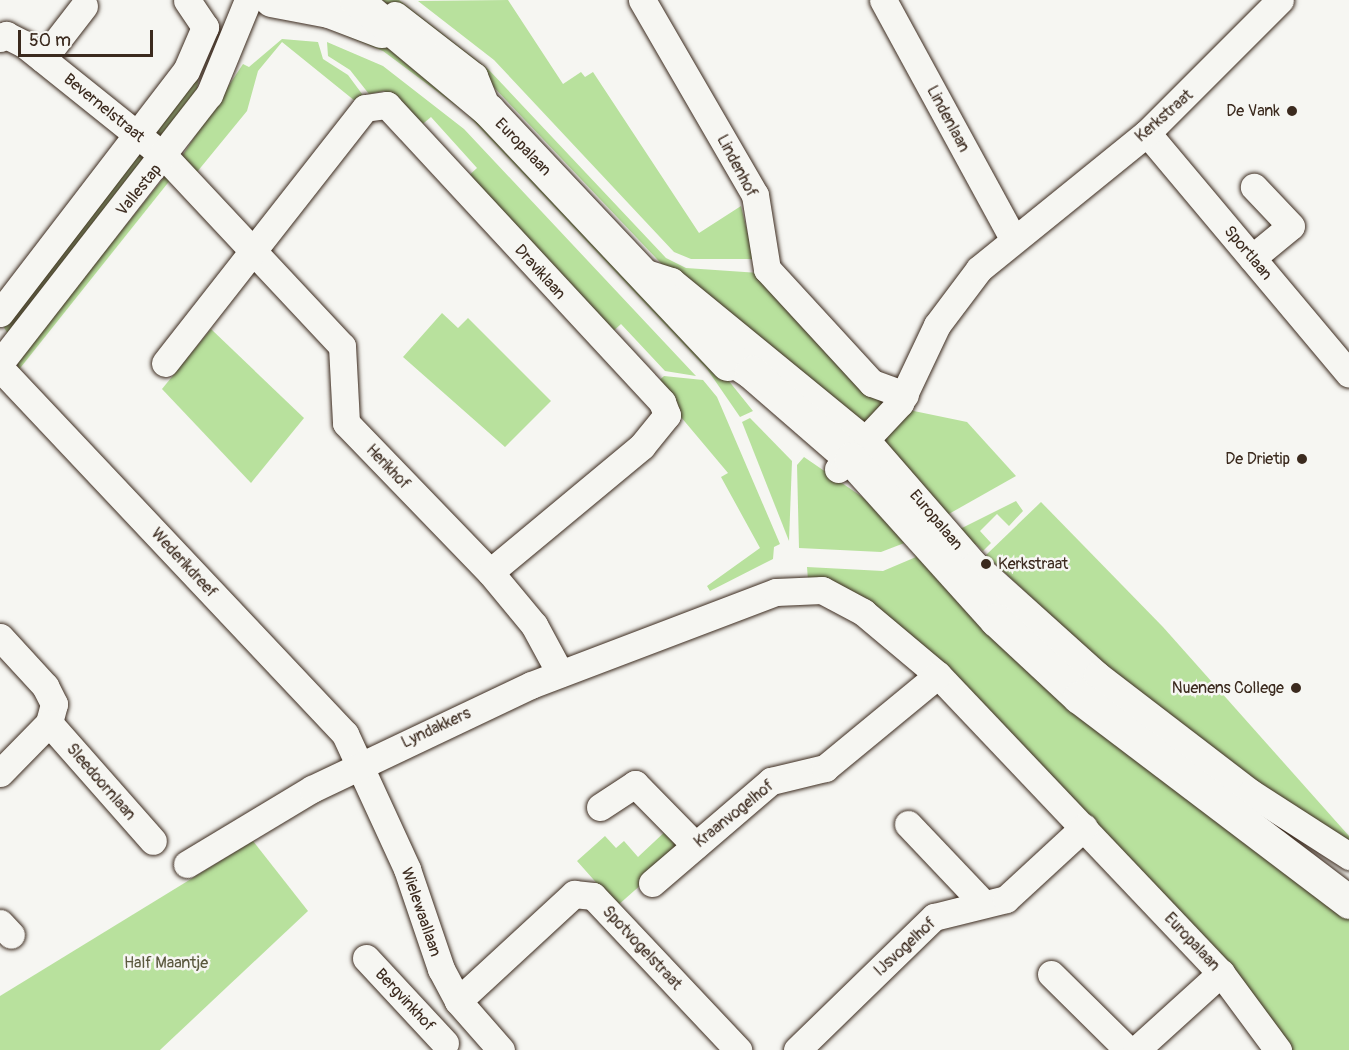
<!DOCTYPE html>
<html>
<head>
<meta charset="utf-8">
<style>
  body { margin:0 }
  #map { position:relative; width:1349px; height:1050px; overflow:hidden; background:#f6f6f2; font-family:Pangolin,sans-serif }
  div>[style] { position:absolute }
  .green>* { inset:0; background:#b8e19d }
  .roads { filter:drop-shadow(0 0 2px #3b2a1e) drop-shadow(0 0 2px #3b2a1e) }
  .minor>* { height:27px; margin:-13.5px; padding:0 13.5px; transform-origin:13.5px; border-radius:13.5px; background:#f6f6f2 }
  .major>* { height:33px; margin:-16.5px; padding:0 16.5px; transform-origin:16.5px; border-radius:16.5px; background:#f6f6f2 }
  .dots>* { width:16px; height:16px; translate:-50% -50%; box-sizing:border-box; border:3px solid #f6f6f2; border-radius:50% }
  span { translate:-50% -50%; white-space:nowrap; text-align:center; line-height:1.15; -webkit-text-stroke:5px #f6f6f2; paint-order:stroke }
  .street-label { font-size:16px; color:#3b2a1e }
  .poi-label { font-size:16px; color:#3b2a1e }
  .right { translate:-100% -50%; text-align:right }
  .left { translate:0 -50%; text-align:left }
  .park-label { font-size:16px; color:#5a583e }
  .scale { position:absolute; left:18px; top:30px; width:135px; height:27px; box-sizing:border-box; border:3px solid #3b2a1e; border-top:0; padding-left:8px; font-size:18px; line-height:21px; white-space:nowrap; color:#3b2a1e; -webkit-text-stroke:4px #f6f6f2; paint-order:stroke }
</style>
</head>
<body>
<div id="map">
  <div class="green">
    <div style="clip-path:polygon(382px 0,399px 0,488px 69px,666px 258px,686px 268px,759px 273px,887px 399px,865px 431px,674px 277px,485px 78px)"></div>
    <div style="clip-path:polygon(508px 0,563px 84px,581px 72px,585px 77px,593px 72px,699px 233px,741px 206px,754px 259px,691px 259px,674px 252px,494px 60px,418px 1px)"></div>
    <div style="clip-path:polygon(336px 21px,373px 35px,430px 73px,708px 355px,753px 411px,740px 417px,707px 369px,466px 113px,383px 51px,332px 30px)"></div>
    <div style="clip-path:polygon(282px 39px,318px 42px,323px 59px,348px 75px,365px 98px,360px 105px,282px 42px,258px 71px,247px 111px,197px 172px,182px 156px,243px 64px,249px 67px)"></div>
    <div style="clip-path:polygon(327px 42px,383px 66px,464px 129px,696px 376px,665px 371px,621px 324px,609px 335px,465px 179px,477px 168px,431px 117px,418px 128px,384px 91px,369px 94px,350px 70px,328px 56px)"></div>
    <div style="clip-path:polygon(199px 70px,197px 90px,159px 144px,149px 135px)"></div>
    <div style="clip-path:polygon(139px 147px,151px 156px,8px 334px,0 321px)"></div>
    <div style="clip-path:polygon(166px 175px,171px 179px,17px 372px,18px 360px)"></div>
    <div style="clip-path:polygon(442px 313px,458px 328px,468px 318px,551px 401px,505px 447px,403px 357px)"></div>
    <div style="clip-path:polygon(211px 329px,304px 418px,251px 483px,162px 389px)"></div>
    <div style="clip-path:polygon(664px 376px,703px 380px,717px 397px,780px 544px,774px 547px,773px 559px,710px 591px,707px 586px,760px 548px,721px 477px,728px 473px,654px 385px)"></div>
    <div style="clip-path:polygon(909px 410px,967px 422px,1016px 476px,947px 515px,879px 444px)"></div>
    <div style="clip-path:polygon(750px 418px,792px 461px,789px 541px,742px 422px)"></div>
    <div style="clip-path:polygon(804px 457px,874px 505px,1349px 907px,1349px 1050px,1289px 1050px,964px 692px,808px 580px,807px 567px,883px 571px,916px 557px,907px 542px,881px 552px,799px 548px,797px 465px)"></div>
    <div style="clip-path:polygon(1016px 501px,1023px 511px,1009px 526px,997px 514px,980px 531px,991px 543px,983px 551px,976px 544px,968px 552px,958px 530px)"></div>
    <div style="clip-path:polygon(1041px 502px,1163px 627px,1349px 836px,1349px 850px,1173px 730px,986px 555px)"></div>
    <div style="clip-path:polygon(670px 827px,686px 845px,617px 906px,577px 861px,605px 836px,616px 848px,624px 841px,638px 857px)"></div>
    <div style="clip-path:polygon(253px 841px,308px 911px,160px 1050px,0 1050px,0 996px)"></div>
  </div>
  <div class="roads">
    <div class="minor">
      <div style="left:642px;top:0;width:225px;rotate:59.9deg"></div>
      <div style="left:755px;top:195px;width:75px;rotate:80.8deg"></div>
      <div style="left:767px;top:269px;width:155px;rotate:47.4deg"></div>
      <div style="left:872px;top:383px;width:35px;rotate:20deg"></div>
      <div style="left:883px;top:0;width:271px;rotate:61.4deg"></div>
      <div style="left:395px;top:15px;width:100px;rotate:37.7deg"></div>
      <div style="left:474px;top:76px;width:37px;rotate:68deg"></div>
      <div style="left:0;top:38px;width:7px;rotate:-27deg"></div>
      <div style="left:6px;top:35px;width:20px;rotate:27deg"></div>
      <div style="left:24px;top:44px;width:181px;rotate:38.7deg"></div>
      <div style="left:165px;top:157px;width:259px;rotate:46.9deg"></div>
      <div style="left:342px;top:346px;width:77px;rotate:87deg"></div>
      <div style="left:346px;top:423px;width:207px;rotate:46deg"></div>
      <div style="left:490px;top:572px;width:69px;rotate:50.3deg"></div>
      <div style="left:534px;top:625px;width:55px;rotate:61.6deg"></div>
      <div style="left:43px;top:59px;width:67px;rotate:-52.3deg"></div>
      <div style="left:1147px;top:133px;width:314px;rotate:50deg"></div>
      <div style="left:1252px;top:258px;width:50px;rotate:-39.4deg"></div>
      <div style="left:1291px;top:226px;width:54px;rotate:-133.5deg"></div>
      <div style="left:640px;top:271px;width:33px;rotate:18deg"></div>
      <div style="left:671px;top:281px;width:254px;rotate:39.3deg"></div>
      <div style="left:868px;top:442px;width:163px;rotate:49deg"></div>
      <div style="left:975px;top:565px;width:164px;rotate:42deg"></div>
      <div style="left:1097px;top:675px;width:194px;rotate:37.5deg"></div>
      <div style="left:1251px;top:793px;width:117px;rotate:32.7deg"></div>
      <div style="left:0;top:313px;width:305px;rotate:-52.5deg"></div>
      <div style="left:186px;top:71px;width:48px;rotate:-66.6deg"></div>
      <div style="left:205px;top:27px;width:32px;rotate:-124deg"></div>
      <div style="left:0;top:363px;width:340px;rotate:-52.1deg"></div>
      <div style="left:209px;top:95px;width:103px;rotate:-67.7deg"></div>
      <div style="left:165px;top:363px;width:324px;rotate:-51.9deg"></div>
      <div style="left:365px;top:108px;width:22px;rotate:-8deg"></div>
      <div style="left:387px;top:105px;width:405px;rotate:47.2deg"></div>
      <div style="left:662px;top:402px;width:14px;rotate:69deg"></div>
      <div style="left:667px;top:415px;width:40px;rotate:129deg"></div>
      <div style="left:642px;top:446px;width:197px;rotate:140.3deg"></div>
      <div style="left:0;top:368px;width:503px;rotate:46.69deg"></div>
      <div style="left:345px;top:734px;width:149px;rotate:65.3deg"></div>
      <div style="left:407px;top:869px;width:106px;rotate:71.2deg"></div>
      <div style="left:441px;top:969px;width:36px;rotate:62deg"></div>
      <div style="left:458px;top:1001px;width:65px;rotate:48.7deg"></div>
      <div style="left:838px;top:469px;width:91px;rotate:-46.8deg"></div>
      <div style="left:900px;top:403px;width:86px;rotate:-64.6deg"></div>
      <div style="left:937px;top:325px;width:70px;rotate:-53.1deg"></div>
      <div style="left:979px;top:269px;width:216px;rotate:-39deg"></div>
      <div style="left:1147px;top:133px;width:188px;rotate:-45deg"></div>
      <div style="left:0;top:637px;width:67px;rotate:47.4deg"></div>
      <div style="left:45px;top:686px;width:20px;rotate:63deg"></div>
      <div style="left:54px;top:704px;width:20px;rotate:105deg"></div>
      <div style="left:49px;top:723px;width:157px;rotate:48.6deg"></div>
      <div style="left:0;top:773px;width:70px;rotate:-45.6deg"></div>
      <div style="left:600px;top:807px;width:42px;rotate:-33.3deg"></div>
      <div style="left:635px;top:784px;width:86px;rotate:45.5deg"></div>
      <div style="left:908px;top:824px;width:110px;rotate:46.5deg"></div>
      <div style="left:187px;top:864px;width:146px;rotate:-31deg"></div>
      <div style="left:312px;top:789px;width:242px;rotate:-25.4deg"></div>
      <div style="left:531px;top:685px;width:262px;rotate:-20.8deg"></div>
      <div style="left:776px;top:592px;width:46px;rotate:-2.5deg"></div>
      <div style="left:822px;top:590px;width:47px;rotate:28.2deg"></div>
      <div style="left:863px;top:612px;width:98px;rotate:40deg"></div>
      <div style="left:938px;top:675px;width:411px;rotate:46.5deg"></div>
      <div style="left:1221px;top:973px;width:96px;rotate:53.5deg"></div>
      <div style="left:652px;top:883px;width:157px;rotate:-40.6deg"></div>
      <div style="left:771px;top:781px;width:56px;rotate:-13.5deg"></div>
      <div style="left:825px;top:768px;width:146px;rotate:-39.5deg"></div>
      <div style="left:0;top:923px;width:16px;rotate:47deg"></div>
      <div style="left:366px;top:958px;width:116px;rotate:47.1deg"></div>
      <div style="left:1051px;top:974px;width:108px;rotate:44.6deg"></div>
      <div style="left:458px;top:1001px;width:158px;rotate:-42.7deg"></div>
      <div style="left:574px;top:894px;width:19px;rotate:6deg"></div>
      <div style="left:593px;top:896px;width:212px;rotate:46.7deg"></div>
      <div style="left:797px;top:1050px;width:191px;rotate:-44.2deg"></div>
      <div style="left:934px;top:917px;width:74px;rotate:-14deg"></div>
      <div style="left:1006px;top:899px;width:106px;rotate:-42.7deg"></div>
      <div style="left:1136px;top:1050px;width:115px;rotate:-42.2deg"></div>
    </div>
    <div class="major">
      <div style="left:271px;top:0;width:59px;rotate:10.7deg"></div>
      <div style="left:329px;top:11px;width:56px;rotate:21deg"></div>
      <div style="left:356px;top:0;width:172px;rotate:39.8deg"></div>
      <div style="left:488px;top:110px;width:349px;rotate:46.7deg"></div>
      <div style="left:713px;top:347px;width:45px;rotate:33.3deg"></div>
      <div style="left:751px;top:372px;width:133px;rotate:41deg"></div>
      <div style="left:851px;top:459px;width:217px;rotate:48deg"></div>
      <div style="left:996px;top:620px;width:113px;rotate:42.9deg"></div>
      <div style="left:1079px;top:697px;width:339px;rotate:37.2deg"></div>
    </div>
  </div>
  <div class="dots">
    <div style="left:1292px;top:111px;background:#3b2a1e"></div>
    <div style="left:1302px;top:459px;background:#3b2a1e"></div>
    <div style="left:986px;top:564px;background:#3b2a1e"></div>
    <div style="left:1296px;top:688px;background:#3b2a1e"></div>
  </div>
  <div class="street-label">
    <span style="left:104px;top:108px;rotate:39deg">Bevernelstraat</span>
    <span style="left:1164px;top:116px;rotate:-41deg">Kerkstraat</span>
    <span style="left:948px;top:119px;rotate:62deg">Lindenlaan</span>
    <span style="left:523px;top:147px;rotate:46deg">Europalaan</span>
    <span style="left:737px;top:166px;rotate:62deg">Lindenhof</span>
    <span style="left:139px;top:190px;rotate:-51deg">Vallestap</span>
    <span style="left:1248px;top:253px;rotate:50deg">Sportlaan</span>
    <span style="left:540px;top:272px;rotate:48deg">Draviklaan</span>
    <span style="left:388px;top:467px;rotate:46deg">Herikhof</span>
    <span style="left:936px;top:520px;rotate:50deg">Europalaan</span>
    <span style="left:184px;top:563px;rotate:47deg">Wederikdreef</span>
    <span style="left:436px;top:728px;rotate:-25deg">Lyndakkers</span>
    <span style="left:101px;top:782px;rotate:49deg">Sleedoornlaan</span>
    <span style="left:734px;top:814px;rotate:-39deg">Kraanvogelhof</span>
    <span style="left:421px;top:912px;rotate:71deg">Wielewaallaan</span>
    <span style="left:1192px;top:942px;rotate:47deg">Europalaan</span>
    <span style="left:905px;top:947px;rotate:-43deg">IJsvogelhof</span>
    <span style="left:642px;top:948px;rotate:47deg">Spotvogelstraat</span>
    <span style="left:405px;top:1000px;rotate:47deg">Bergvinkhof</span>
  </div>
  <div class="poi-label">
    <span class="right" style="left:1280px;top:111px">De Vank</span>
    <span class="right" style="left:1290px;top:459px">De Drietip</span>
    <span class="left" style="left:998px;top:564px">Kerkstraat</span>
    <span class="right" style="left:1284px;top:688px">Nuenens College</span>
  </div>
  <div class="park-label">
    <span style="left:166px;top:963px">Half Maantje</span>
  </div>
  <div class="scale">50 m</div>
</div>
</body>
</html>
